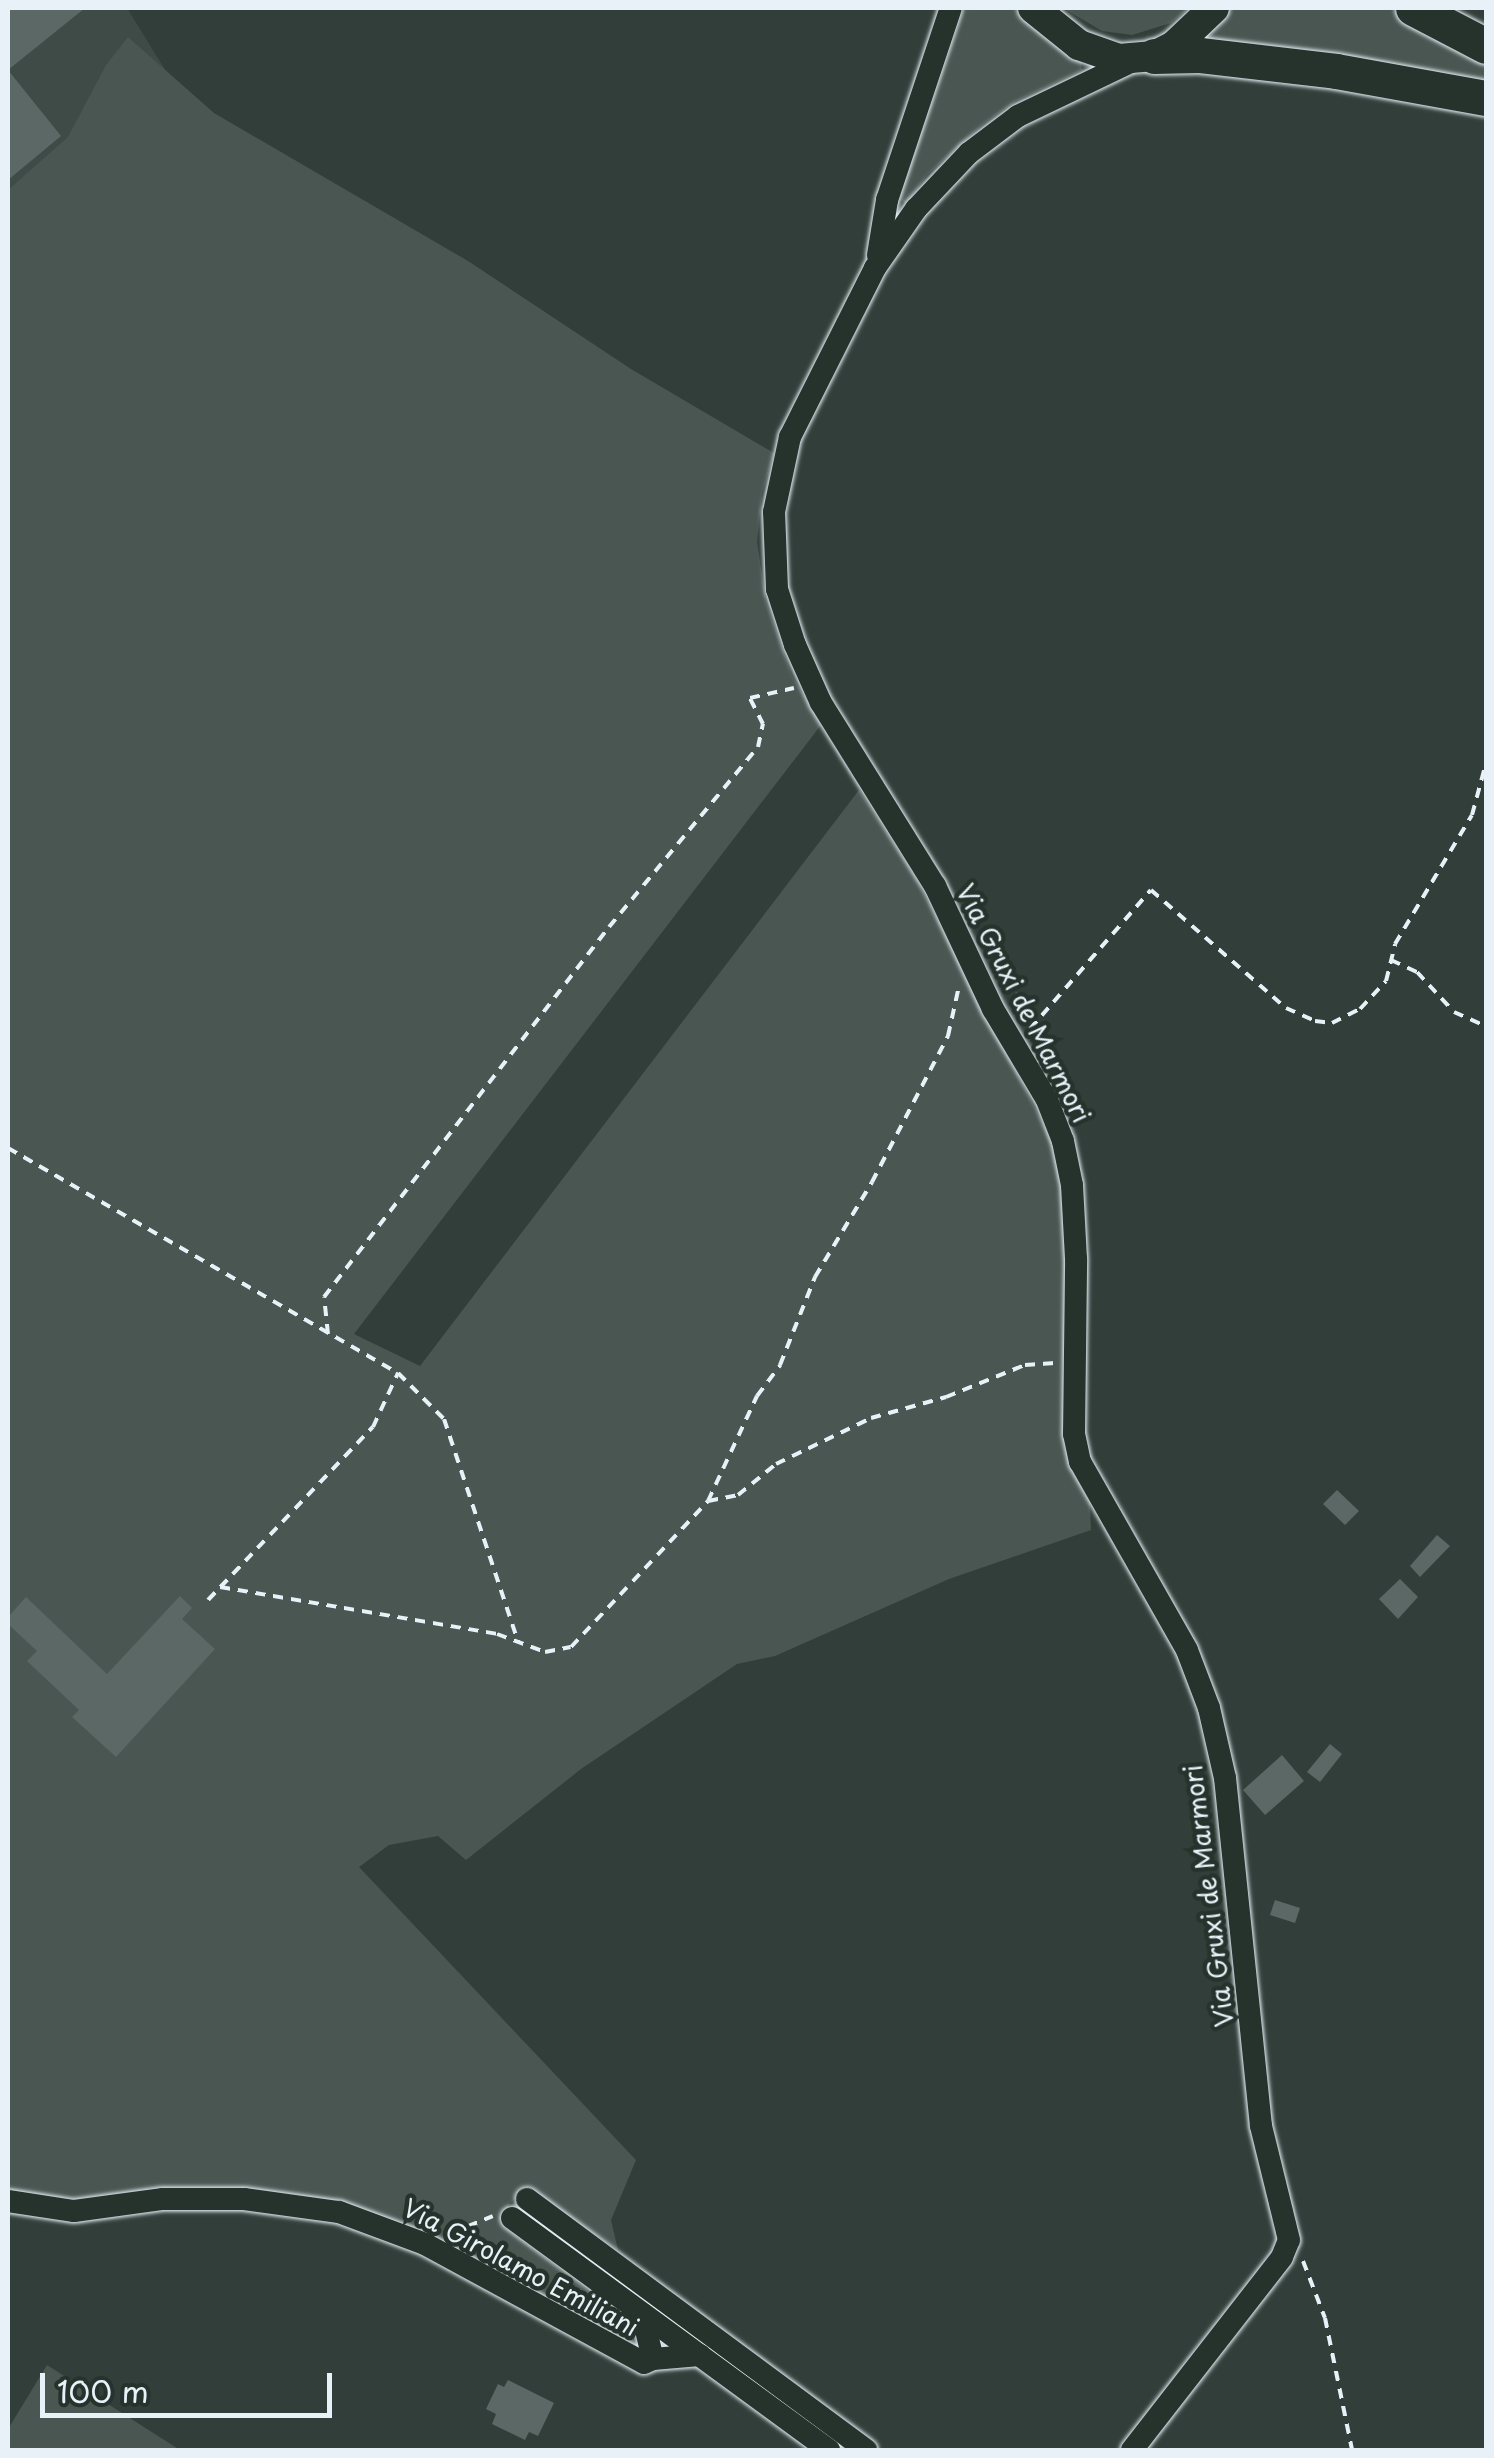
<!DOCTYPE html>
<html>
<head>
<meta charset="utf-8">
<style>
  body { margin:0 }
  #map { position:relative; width:1494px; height:2458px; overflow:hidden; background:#323e39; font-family:"Playpen Sans",sans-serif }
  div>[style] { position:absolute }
  .built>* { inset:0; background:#3f4b46 }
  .green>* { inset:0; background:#495651 }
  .building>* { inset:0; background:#5c6865 }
  .path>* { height:4px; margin-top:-2px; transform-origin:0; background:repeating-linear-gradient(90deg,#e8f1f8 0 10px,transparent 0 18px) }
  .roads { filter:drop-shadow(0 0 2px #e8f1f8) drop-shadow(0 0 2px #e8f1f8) }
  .minor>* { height:22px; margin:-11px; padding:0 11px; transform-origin:11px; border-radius:11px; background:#26332d }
  .major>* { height:30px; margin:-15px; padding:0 15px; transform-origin:15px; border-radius:15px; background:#26332d }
  .highway>* { height:35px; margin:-17.5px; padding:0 17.5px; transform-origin:17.5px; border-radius:17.5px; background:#26332d }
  span { translate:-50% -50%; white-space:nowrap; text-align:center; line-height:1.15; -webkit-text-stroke:9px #26332d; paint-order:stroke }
  .street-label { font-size:25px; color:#e8f1f8 }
  .frame { position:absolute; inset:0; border:10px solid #e8f1f8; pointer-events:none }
  .scale { position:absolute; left:40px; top:2373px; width:292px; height:45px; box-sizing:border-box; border:5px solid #e8f1f8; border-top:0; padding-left:12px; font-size:30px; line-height:35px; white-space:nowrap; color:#e8f1f8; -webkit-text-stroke:8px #26332d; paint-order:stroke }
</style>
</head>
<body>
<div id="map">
  <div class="built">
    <div style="clip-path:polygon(8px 8px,127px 8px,198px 123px,8px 363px)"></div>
  </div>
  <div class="green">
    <div style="clip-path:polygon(964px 8px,1013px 8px,1034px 29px,1081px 62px,1082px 70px,1016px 101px,983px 124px,927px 175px,906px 204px,899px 199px)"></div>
    <div style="clip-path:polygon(1063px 8px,1189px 8px,1171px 23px,1132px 35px,1102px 31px)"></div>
    <div style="clip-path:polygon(1231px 8px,1389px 8px,1486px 60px,1486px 82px,1333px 53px,1212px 41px,1209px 35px)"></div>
    <div style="clip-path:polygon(128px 37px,214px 113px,468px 261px,631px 369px,774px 453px,762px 493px,757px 542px,766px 602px,792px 676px,821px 725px,354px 1334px,420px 1366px,859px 790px,915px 877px,1056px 1149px,1065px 1233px,1073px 1472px,1090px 1503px,1091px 1530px,949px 1579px,775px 1656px,737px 1664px,581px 1769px,466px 1860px,438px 1836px,389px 1845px,359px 1867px,636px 2160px,611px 2220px,618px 2250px,528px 2188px,509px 2204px,504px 2227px,591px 2293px,617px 2318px,640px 2350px,382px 2216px,8px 2195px,8px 190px,68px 137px,106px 65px)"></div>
    <div style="clip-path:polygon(47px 2365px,180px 2450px,8px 2450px,8px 2429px)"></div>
  </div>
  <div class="building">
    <div style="clip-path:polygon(8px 8px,85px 8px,8px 70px,61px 136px,8px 180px)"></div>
    <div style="clip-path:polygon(1016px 992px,1036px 1000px,1026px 1020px,1009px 1007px)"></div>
    <div style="clip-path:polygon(1337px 1490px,1359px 1511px,1345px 1525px,1323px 1504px)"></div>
    <div style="clip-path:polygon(1437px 1535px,1450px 1546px,1420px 1577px,1410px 1566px)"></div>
    <div style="clip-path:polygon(1400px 1579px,1418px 1597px,1398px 1619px,1379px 1599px)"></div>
    <div style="clip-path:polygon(180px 1596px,192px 1608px,182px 1619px,215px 1649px,116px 1757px,72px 1717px,79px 1710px,27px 1661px,37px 1651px,8px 1624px,8px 1617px,26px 1597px,107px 1674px)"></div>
    <div style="clip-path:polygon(1330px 1744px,1342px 1754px,1320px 1782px,1307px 1772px)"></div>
    <div style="clip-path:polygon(1282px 1755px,1304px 1781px,1265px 1815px,1243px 1790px)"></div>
    <div style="clip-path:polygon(1275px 1900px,1300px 1908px,1295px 1923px,1270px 1915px)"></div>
    <div style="clip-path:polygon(508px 2380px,554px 2403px,538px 2436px,529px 2432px,525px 2440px,492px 2424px,496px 2414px,486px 2409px,498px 2384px,504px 2387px)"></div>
  </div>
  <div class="path">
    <div style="left:1391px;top:960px;width:29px;rotate:25deg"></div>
    <div style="left:1417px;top:972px;width:54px;rotate:47.2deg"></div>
    <div style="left:1454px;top:1012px;width:35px;rotate:24deg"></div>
    <div style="left:1030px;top:1029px;width:184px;rotate:-49deg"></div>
    <div style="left:1151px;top:890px;width:179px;rotate:41.2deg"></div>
    <div style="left:1286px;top:1008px;width:32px;rotate:24deg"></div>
    <div style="left:1315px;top:1021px;width:17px;rotate:7deg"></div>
    <div style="left:1332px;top:1023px;width:31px;rotate:-27deg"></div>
    <div style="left:1360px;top:1009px;width:38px;rotate:-47deg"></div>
    <div style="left:1386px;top:981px;width:38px;rotate:-76deg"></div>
    <div style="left:1395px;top:944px;width:150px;rotate:-59.2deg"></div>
    <div style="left:1472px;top:815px;width:54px;rotate:-74.9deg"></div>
    <div style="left:8px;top:1148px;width:450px;rotate:30deg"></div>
    <div style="left:398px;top:1373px;width:65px;rotate:45deg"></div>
    <div style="left:444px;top:1419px;width:235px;rotate:71.6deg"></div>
    <div style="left:328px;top:1334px;width:37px;rotate:-96deg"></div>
    <div style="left:324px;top:1297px;width:467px;rotate:-52.4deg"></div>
    <div style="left:609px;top:927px;width:234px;rotate:-50.4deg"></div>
    <div style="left:758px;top:747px;width:24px;rotate:-78deg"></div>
    <div style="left:763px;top:724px;width:29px;rotate:-117deg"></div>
    <div style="left:750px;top:698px;width:45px;rotate:-12.8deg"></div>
    <div style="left:708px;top:1501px;width:31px;rotate:-11deg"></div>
    <div style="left:738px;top:1495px;width:49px;rotate:-39.2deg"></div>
    <div style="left:776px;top:1464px;width:106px;rotate:-25.8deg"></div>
    <div style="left:871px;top:1418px;width:78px;rotate:-15.6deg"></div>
    <div style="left:946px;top:1397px;width:85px;rotate:-22.1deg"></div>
    <div style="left:1025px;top:1365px;width:30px;rotate:-4deg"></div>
    <div style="left:220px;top:1587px;width:281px;rotate:9.6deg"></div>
    <div style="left:497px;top:1634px;width:51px;rotate:20.6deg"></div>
    <div style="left:545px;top:1652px;width:26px;rotate:-11deg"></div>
    <div style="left:571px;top:1647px;width:200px;rotate:-46.8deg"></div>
    <div style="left:708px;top:1501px;width:116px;rotate:-65deg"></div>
    <div style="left:757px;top:1396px;width:39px;rotate:-53deg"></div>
    <div style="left:780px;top:1365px;width:95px;rotate:-68.3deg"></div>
    <div style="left:815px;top:1277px;width:111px;rotate:-59deg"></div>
    <div style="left:872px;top:1182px;width:165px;rotate:-62.5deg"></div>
    <div style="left:948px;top:1036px;width:51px;rotate:-77.6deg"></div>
    <div style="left:208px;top:1600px;width:239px;rotate:-46.4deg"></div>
    <div style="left:373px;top:1427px;width:60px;rotate:-65.2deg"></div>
    <div style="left:451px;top:2233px;width:45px;rotate:-22deg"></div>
    <div style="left:1303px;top:2261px;width:61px;rotate:68.9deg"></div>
    <div style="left:1325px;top:2318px;width:135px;rotate:78.4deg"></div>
  </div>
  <div class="roads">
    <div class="minor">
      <div style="left:878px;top:255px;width:56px;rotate:-80.7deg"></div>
      <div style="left:887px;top:200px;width:202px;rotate:-71.6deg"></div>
      <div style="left:527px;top:2199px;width:422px;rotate:36.5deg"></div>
      <div style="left:8px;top:2201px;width:67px;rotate:8.6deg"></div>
      <div style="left:74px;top:2211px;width:90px;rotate:-7.7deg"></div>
      <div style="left:163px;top:2199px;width:81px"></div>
      <div style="left:244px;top:2199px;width:96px;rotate:7.8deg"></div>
      <div style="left:339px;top:2212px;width:92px;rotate:20.4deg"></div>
      <div style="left:425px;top:2244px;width:249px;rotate:28.5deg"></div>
      <div style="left:644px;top:2363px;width:10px;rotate:-24deg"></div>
      <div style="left:512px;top:2218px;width:393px;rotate:36.2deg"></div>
      <div style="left:642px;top:2314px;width:46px;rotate:76.3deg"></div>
      <div style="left:653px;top:2359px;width:47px;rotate:-4.9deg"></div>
      <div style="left:1132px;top:2450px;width:244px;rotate:-52.1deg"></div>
      <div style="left:1282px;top:2257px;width:18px;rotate:-68deg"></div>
      <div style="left:1289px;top:2240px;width:117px;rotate:-103.8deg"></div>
      <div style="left:1261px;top:2126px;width:350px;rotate:-95.9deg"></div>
      <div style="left:1225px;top:1778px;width:72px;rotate:-102.9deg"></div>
      <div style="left:1209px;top:1708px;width:62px;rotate:-110.8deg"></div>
      <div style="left:1187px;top:1650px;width:216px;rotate:-119.6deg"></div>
      <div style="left:1080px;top:1462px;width:29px;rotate:-102deg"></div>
      <div style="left:1074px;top:1434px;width:175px;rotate:-89.3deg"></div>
      <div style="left:1076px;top:1259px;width:74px;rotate:-93.1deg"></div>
      <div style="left:1072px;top:1185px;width:45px;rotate:-101.6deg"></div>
      <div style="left:1063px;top:1141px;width:44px;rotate:-111.3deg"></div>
      <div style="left:1047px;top:1100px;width:106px;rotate:-120.7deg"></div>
      <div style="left:993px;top:1009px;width:136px;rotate:-115.2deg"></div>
      <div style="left:935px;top:886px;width:216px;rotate:-121.9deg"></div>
      <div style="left:821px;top:703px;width:64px;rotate:-114.1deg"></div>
      <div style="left:795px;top:645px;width:59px;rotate:-107.8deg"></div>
      <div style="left:777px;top:589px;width:77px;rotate:-92.2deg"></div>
      <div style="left:774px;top:512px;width:77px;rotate:-78deg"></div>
      <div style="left:790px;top:437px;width:189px;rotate:-63.3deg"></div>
      <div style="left:875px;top:268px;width:72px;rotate:-55.2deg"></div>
      <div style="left:916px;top:209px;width:77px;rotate:-46.6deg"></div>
      <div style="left:969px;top:153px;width:61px;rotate:-37.1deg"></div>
      <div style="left:1018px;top:116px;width:134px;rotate:-25.6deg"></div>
    </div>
    <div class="major">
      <div style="left:1033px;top:8px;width:59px;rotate:38.8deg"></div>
      <div style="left:1079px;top:45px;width:42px;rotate:19.3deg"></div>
      <div style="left:1119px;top:59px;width:35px;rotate:-5deg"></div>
      <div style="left:1154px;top:56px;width:22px;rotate:-27deg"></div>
      <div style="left:1174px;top:46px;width:55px;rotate:-43.5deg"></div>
    </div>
    <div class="highway">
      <div style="left:1413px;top:8px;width:82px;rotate:27.5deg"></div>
      <div style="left:1154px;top:56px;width:46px;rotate:-1.2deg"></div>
      <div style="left:1200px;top:55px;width:137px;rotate:6.7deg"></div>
      <div style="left:1336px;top:71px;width:152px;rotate:10.2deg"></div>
    </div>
  </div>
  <div class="street-label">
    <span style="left:1024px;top:1003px;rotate:63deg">Via Gruxi de Marmori</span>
    <span style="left:1208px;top:1896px;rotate:-97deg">Via Gruxi de Marmori</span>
    <span style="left:521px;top:2267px;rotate:28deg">Via Girolamo Emiliani</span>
  </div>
  <div class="frame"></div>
  <div class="scale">100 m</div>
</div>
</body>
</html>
